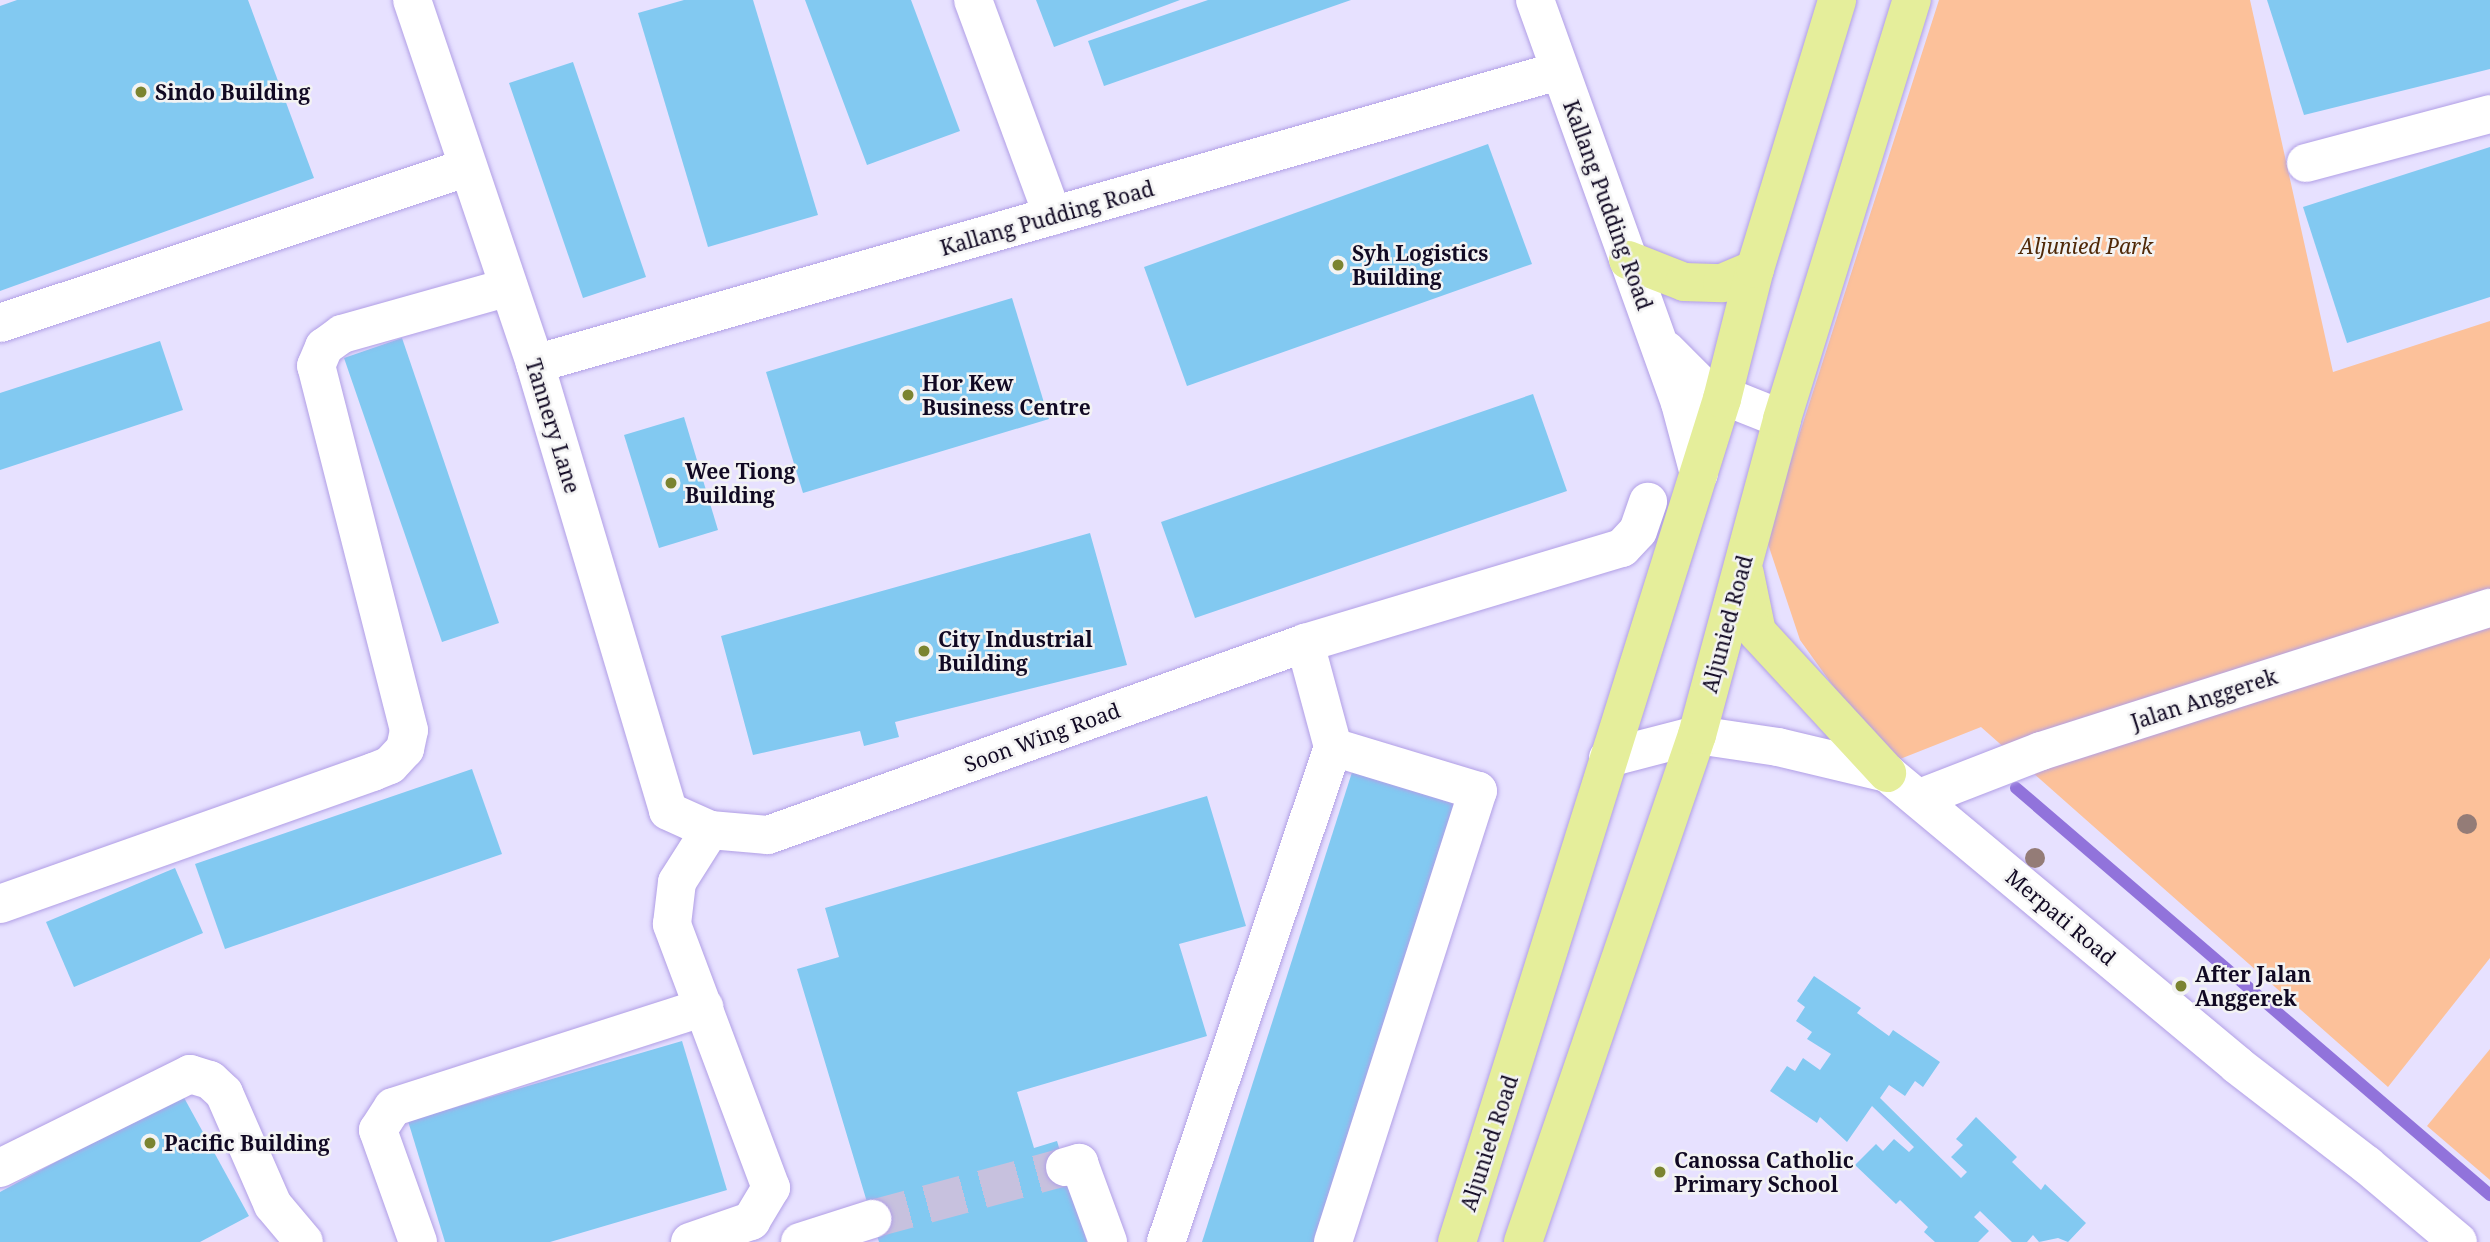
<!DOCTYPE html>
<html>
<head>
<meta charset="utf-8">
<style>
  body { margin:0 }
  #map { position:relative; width:2490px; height:1242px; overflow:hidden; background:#e7e1ff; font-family:"Noto Serif",serif }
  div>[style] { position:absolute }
  .green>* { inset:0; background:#fcc19a }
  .stream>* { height:12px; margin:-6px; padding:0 6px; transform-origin:6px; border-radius:6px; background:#9173db }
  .building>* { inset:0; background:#82c9f1 }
  .minor-tunnel>* { height:38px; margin-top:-19px; transform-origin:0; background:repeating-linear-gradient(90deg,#c7c1de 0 38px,transparent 0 57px) }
  .roads { filter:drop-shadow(0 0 2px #b19fe6) drop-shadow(0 0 2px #b19fe6) }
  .minor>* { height:38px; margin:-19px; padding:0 19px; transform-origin:19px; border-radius:19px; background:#fff }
  .major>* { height:38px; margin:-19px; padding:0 19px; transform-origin:19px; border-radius:19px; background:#e5ee9b }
  .trees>* { width:20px; height:20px; margin:-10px; border-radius:50%; background:#947c77 }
  .dots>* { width:19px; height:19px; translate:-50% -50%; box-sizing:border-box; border:4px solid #f3f3f3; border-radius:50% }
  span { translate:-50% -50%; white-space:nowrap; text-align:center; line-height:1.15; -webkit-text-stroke:5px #f3f3f3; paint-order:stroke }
  .poi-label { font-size:21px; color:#110923; font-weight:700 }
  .left { translate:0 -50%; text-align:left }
  .street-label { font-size:21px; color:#110923 }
  .park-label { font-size:21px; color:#502908; font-style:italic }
</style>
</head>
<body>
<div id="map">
  <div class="green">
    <div style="clip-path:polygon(1939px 0,2250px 0,2333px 372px,2490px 321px,2490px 958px,2388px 1087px,1981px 727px,1895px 761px,1859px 722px,1800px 640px,1766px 538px)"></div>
    <div style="clip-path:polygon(2490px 1049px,2490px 1180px,2427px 1126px)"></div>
  </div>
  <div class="stream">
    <div style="left:2016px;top:788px;width:625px;rotate:40.65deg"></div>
  </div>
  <div class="building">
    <div style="clip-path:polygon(17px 0,248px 0,314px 178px,0 291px,0 6px)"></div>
    <div style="clip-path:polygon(684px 0,753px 0,818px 215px,708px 247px,638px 13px)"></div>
    <div style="clip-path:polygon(805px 0,911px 0,960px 131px,867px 165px)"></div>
    <div style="clip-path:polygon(1036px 0,1180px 0,1054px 47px)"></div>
    <div style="clip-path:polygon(1208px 0,1351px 0,1104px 86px,1088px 41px)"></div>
    <div style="clip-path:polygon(2267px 0,2490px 0,2490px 69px,2304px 115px)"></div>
    <div style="clip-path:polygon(573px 62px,646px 277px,583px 298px,509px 83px)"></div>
    <div style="clip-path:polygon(1488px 144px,1532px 264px,1187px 386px,1144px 267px)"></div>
    <div style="clip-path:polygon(2490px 147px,2490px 297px,2347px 343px,2303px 207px)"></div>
    <div style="clip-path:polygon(1012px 298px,1049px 419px,803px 493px,766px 372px)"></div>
    <div style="clip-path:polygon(402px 338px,499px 623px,442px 642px,344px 358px)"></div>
    <div style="clip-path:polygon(160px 341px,183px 410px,0 470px,0 393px)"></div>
    <div style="clip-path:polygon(1533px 394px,1567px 491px,1195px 618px,1161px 522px)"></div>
    <div style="clip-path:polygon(684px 417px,718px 530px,659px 548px,624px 435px)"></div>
    <div style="clip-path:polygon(1090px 533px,1127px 665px,895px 722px,899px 737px,864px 746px,860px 731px,753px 755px,721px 636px)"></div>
    <div style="clip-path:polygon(1354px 766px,1462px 800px,1322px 1242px,1202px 1242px)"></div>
    <div style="clip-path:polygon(472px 769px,502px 854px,225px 949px,195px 864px)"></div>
    <div style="clip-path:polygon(1207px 796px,1246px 926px,1179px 944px,1207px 1036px,1017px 1092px,1034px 1148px,1057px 1141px,1087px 1242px,879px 1242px,797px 969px,839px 957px,825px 908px)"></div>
    <div style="clip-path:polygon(175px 868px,203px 933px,74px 987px,46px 922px)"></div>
    <div style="clip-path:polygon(1814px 976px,1861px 1008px,1857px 1013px,1889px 1036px,1893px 1030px,1940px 1062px,1923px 1087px,1915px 1081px,1905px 1096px,1889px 1085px,1880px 1098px,1961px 1178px,1967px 1172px,1951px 1157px,1963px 1145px,1956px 1139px,1976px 1117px,2017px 1157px,2012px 1162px,2041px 1190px,2045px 1184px,2086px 1223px,2068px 1242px,2058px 1238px,2039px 1242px,2033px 1235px,2027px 1242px,2012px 1242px,1980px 1211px,1974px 1217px,1989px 1231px,1978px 1242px,1935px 1242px,1924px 1232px,1928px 1227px,1900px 1200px,1896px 1204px,1855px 1165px,1876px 1144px,1883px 1151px,1894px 1139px,1909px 1152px,1914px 1147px,1872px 1106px,1847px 1142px,1820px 1117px,1817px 1123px,1770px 1091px,1787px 1066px,1795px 1071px,1803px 1058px,1820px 1070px,1831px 1054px,1807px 1039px,1812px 1032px,1796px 1021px,1805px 1007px,1797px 1001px)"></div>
    <div style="clip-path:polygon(682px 1041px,727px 1190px,550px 1242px,445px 1242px,408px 1121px)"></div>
    <div style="clip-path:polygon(182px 1094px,249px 1216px,200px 1242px,0 1242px,0 1192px)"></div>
  </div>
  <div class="minor-tunnel">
    <div style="left:872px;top:1219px;width:200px;rotate:-15.1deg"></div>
  </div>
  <div class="roads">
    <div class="minor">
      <div style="left:412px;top:0;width:384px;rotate:71.3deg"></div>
      <div style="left:535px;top:364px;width:466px;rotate:73.4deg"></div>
      <div style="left:668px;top:811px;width:46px;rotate:24.3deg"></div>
      <div style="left:710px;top:830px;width:58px;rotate:4.9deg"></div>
      <div style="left:768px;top:835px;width:570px;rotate:-19.67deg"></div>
      <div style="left:1305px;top:643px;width:331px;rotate:-16.7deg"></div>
      <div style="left:1622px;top:548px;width:23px;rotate:-47deg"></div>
      <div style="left:1638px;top:531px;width:31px;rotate:-71deg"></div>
      <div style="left:973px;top:0;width:230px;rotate:69.7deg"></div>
      <div style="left:1535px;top:0;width:428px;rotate:70.2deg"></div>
      <div style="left:1680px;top:403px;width:73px;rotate:75deg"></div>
      <div style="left:2306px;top:163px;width:190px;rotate:-14.9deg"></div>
      <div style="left:0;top:323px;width:493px;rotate:-18.4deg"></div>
      <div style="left:1666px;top:350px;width:54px;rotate:45deg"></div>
      <div style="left:1704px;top:388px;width:84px;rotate:21.7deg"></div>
      <div style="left:535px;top:364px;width:1064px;rotate:-15.98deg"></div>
      <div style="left:1608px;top:758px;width:92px;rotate:-14.5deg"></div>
      <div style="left:1697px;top:735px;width:82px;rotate:8.4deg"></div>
      <div style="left:1778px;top:747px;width:112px;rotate:13.4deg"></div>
      <div style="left:1887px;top:773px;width:456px;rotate:39.8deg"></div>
      <div style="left:2237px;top:1065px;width:164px;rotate:37.6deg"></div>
      <div style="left:2367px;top:1165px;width:119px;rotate:40.2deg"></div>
      <div style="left:1920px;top:798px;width:130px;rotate:-21.2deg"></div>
      <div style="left:2041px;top:751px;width:471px;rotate:-17.7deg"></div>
      <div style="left:0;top:904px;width:396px;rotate:-19.5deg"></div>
      <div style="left:373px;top:772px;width:18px;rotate:-22deg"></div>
      <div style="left:390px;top:765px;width:22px;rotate:-47deg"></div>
      <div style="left:405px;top:749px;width:19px;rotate:-78deg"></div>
      <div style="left:409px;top:730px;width:376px;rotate:-104.3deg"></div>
      <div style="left:316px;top:366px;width:21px;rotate:-67deg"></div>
      <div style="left:324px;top:347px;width:22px;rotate:-36deg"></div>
      <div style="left:342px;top:334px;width:173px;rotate:-15.7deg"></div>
      <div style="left:1065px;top:1167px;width:15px;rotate:-16deg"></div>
      <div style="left:1079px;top:1163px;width:84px;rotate:69.8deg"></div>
      <div style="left:0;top:1168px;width:212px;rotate:-26.3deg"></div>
      <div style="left:190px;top:1074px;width:21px;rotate:17deg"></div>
      <div style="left:210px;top:1080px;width:19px;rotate:43deg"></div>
      <div style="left:224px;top:1093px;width:122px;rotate:66.4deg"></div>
      <div style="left:273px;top:1205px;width:48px;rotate:50deg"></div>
      <div style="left:418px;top:1242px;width:119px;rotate:-109.7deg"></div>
      <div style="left:378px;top:1130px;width:27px;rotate:-57deg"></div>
      <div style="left:393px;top:1107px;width:327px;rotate:-17.8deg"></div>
      <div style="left:690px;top:1242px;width:65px;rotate:-19deg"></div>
      <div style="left:751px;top:1221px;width:39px;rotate:-59deg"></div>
      <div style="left:771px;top:1188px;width:282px;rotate:-110.6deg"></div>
      <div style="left:672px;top:924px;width:42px;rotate:-83.2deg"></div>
      <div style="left:677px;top:882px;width:62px;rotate:-57.6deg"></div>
      <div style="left:800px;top:1242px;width:76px;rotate:-17.7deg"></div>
      <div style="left:1166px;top:1242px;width:522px;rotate:-71.36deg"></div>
      <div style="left:1333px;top:747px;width:108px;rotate:-105.1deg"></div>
      <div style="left:1333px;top:1242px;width:474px;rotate:-72.2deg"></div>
      <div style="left:1478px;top:791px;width:152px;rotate:-163.1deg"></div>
    </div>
    <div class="major">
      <div style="left:1628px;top:260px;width:60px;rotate:21.4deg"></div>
      <div style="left:1684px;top:282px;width:38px;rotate:2deg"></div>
      <div style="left:1722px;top:283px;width:36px;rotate:-23deg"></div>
      <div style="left:1745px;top:574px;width:59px;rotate:78.3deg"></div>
      <div style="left:1757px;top:632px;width:192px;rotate:47.3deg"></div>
      <div style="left:1457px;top:1242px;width:884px;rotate:-72.55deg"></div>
      <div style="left:1722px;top:399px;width:134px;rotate:-75.8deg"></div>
      <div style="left:1755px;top:269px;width:281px;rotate:-73deg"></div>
      <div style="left:1523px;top:1242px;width:536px;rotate:-71.06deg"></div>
      <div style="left:1697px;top:735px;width:327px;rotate:-74.9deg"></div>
      <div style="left:1782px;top:419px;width:439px;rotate:-72.8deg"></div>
    </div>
  </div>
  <div class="trees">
    <div style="left:2467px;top:824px"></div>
    <div style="left:2035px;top:858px"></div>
  </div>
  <div class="dots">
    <div style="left:141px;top:92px;background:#7b8430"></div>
    <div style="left:1338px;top:265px;background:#7b8430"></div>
    <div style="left:908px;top:395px;background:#7b8430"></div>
    <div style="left:671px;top:483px;background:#7b8430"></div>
    <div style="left:924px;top:651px;background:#7b8430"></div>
    <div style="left:2181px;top:986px;background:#7b8430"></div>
    <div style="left:150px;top:1143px;background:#7b8430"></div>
    <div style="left:1660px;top:1172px;background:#7b8430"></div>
  </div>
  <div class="poi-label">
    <span class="left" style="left:155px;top:92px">Sindo Building</span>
    <span class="left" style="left:1352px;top:265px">Syh Logistics<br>Building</span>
    <span class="left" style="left:922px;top:395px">Hor Kew<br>Business Centre</span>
    <span class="left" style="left:685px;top:483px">Wee Tiong<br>Building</span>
    <span class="left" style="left:938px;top:651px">City Industrial<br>Building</span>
    <span class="left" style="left:2195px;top:986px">After Jalan<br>Anggerek</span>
    <span class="left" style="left:164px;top:1143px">Pacific Building</span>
    <span class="left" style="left:1674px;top:1172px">Canossa Catholic<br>Primary School</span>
  </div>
  <div class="street-label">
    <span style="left:1608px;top:205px;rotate:70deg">Kallang Pudding Road</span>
    <span style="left:1047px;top:218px;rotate:-16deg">Kallang Pudding Road</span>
    <span style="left:553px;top:426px;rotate:73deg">Tannery Lane</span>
    <span style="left:1727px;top:624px;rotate:-75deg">Aljunied Road</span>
    <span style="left:2204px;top:699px;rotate:-18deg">Jalan Anggerek</span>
    <span style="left:1042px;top:737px;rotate:-20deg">Soon Wing Road</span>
    <span style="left:2061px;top:917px;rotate:40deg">Merpati Road</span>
    <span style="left:1489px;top:1143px;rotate:-72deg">Aljunied Road</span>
  </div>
  <div class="park-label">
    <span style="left:2086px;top:246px">Aljunied Park</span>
  </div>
</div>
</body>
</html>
